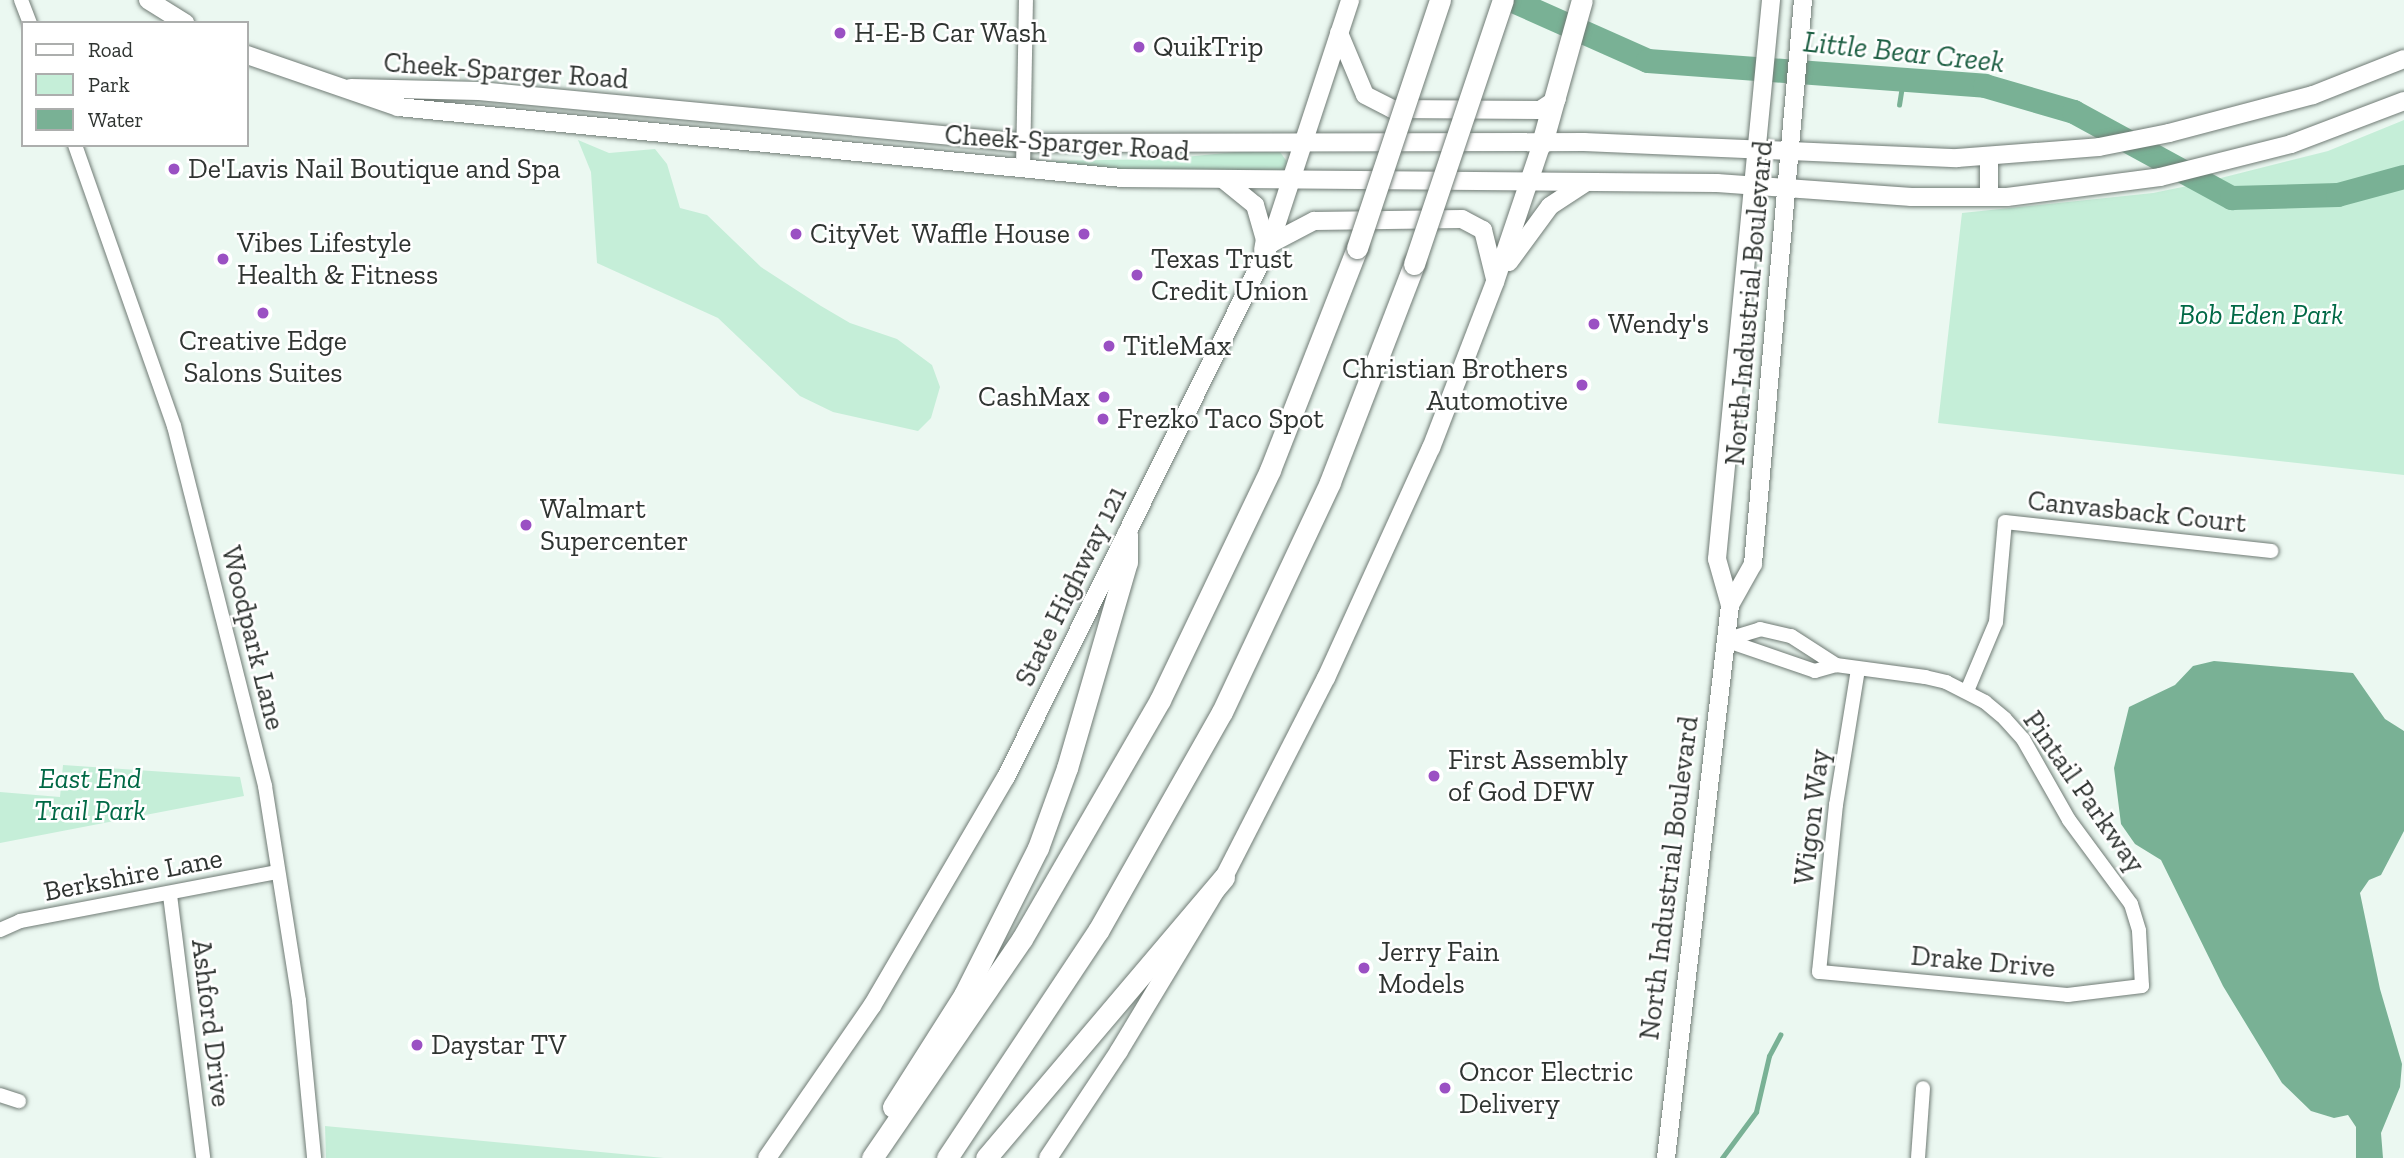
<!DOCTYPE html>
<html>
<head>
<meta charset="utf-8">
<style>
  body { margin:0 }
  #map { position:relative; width:2404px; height:1158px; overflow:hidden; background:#ebf8f1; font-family:"Zilla Slab",serif }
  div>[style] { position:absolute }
  .green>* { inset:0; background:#c5eed8 }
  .water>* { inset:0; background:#79b195 }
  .stream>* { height:4.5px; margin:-2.25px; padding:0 2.25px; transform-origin:2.25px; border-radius:2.25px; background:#79b195 }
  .river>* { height:24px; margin:-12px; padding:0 12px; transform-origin:12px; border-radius:12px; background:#79b195 }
  .roads { filter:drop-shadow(0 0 2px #707b75) drop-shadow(0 0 2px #707b75) }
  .minor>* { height:14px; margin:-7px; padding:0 7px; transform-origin:7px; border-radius:7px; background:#fff }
  .major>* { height:18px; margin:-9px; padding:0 9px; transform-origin:9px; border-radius:9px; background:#fff }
  .highway>* { height:21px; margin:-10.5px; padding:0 10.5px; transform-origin:10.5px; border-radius:10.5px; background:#fff }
  .bridges { filter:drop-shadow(0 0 2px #707b75) drop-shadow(0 0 2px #707b75) }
  .highway-bridge>* { height:21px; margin:-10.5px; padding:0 10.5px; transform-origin:10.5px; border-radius:10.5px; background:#fff }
  .dots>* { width:19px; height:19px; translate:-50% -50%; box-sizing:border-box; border:4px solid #fff; border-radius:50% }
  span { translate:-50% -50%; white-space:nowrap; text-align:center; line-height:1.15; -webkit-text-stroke:5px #fff; paint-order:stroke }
  .poi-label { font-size:28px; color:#2f3431 }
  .left { translate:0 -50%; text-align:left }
  .right { translate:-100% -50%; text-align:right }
  .street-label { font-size:28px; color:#2f3431 }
  .park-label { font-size:28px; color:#006945; font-style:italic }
  .water-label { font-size:30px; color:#1d5f43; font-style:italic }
  .legend { position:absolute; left:21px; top:21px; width:228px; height:126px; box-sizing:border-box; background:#fff; border:2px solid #acaead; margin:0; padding:9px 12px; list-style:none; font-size:21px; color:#2f3431 }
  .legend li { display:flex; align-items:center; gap:14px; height:35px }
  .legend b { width:35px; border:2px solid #acaead }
</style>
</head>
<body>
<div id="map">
  <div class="green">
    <div style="clip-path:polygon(2404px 120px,2404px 475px,1938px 423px,1962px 213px,2153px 193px,2197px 184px,2328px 151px)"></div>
    <div style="clip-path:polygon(578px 140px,609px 153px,655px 149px,667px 164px,680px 208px,707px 215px,761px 267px,821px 306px,850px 323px,897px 339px,932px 365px,940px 387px,931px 418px,918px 431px,833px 412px,800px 396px,718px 318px,597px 263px,591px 172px)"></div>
    <div style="clip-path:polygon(1245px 151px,1280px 152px,1288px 163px,1285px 171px,1128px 171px,1048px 161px,1165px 159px)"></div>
    <div style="clip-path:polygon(63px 765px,240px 777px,244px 796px,0 843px,0 792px,60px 797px)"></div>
    <div style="clip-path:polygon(325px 1126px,664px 1158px,326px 1158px)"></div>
  </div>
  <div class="water">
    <div style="clip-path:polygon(2214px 661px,2353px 673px,2385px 719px,2404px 731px,2404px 831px,2381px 875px,2369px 880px,2360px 893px,2380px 989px,2402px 1064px,2400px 1087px,2381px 1133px,2383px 1158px,2356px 1158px,2356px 1127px,2348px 1115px,2334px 1118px,2311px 1111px,2282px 1083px,2223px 986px,2161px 860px,2135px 844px,2121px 824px,2114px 768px,2129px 707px,2175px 685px,2193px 666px)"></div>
  </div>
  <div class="stream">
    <div style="left:1899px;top:105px;width:25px;rotate:-81deg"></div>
    <div style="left:1722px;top:1158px;width:57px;rotate:-53.5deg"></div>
    <div style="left:1756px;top:1112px;width:57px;rotate:-76.9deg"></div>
    <div style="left:1769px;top:1056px;width:24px;rotate:-62deg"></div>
  </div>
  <div class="river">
    <div style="left:1511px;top:0;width:150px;rotate:24deg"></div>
    <div style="left:1648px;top:61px;width:338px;rotate:4.2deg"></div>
    <div style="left:1985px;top:86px;width:93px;rotate:16.3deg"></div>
    <div style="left:2074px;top:112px;width:180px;rotate:28.6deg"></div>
    <div style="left:2232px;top:198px;width:106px;rotate:-1.6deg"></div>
    <div style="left:2338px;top:195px;width:68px;rotate:-15.3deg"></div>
  </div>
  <div class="roads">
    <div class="minor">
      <div style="left:21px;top:0;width:25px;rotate:69deg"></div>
      <div style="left:75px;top:145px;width:298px;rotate:70.6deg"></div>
      <div style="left:174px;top:426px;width:371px;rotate:75.8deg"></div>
      <div style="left:265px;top:786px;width:218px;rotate:81deg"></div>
      <div style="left:299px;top:1001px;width:158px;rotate:84.5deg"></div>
      <div style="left:1023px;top:169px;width:169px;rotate:-89deg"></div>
      <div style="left:1760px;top:629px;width:32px;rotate:13deg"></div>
      <div style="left:1791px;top:636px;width:54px;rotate:32.8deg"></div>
      <div style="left:1836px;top:665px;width:22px;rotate:164deg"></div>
      <div style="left:1815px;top:671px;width:95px;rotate:-161deg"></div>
      <div style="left:1725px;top:640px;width:37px;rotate:-17deg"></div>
      <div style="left:1836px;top:665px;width:90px;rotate:7.7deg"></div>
      <div style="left:1925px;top:677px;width:22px;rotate:13deg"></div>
      <div style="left:1946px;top:682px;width:44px;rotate:27.1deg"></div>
      <div style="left:1985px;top:702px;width:26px;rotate:40deg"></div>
      <div style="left:2005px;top:719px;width:27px;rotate:48deg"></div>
      <div style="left:2023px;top:739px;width:93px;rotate:60.4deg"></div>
      <div style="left:2069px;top:820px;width:104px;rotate:53.6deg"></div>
      <div style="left:2131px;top:904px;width:28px;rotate:73deg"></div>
      <div style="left:2139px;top:931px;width:55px;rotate:86.9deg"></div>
      <div style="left:2142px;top:986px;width:75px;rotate:173.1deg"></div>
      <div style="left:2068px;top:995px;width:250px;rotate:-174.7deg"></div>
      <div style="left:1819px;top:972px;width:168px;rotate:-84.2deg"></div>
      <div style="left:1836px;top:805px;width:138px;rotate:-80.8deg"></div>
      <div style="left:1967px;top:691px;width:75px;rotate:-67.2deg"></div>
      <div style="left:1996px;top:622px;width:100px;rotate:-84.9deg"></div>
      <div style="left:2005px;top:522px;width:268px;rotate:6.2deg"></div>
      <div style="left:170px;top:895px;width:265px;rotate:82.8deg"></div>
      <div style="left:0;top:930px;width:22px;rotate:-24deg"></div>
      <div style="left:20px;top:921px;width:261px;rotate:-10.8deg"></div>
      <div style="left:0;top:1095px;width:20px;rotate:18deg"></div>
      <div style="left:1918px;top:1158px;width:70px;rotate:-85.9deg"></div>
    </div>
    <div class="major">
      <div style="left:148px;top:0;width:44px;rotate:31.9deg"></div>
      <div style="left:1339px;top:33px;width:67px;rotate:67.2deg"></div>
      <div style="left:1365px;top:95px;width:30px;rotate:27deg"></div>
      <div style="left:1392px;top:109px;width:148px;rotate:0.4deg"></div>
      <div style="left:1540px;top:110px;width:20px;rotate:-33deg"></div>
      <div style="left:247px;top:55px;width:160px;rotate:19deg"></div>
      <div style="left:398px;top:107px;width:727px;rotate:5.6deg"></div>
      <div style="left:1122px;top:178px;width:595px;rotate:0.48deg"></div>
      <div style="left:1717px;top:183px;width:195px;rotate:4.1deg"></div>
      <div style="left:1911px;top:197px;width:96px"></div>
      <div style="left:2007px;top:197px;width:154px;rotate:-7.4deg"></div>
      <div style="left:2160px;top:177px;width:135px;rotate:-14.1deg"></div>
      <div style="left:2291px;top:144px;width:121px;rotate:-20.8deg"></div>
      <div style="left:351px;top:88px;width:128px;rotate:1.3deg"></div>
      <div style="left:479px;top:91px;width:549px;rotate:5.43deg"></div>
      <div style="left:1026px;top:143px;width:558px;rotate:-0.1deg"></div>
      <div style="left:1584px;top:142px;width:373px;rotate:2.5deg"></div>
      <div style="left:1957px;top:158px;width:142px;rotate:-4.4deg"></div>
      <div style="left:2099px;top:147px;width:71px;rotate:-11.3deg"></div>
      <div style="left:2169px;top:133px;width:149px;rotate:-14.8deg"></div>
      <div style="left:2313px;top:95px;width:98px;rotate:-21.6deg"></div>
      <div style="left:1989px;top:156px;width:41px;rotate:90deg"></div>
      <div style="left:1224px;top:180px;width:40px;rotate:39deg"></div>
      <div style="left:1255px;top:205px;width:35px;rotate:74deg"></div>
      <div style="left:1265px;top:239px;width:11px;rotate:100deg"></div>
      <div style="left:1270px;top:244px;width:50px;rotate:-27.6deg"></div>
      <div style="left:1314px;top:221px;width:148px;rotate:-0.8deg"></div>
      <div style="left:1462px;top:219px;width:24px;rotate:28deg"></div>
      <div style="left:1483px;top:230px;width:50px;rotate:76.2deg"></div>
      <div style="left:1509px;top:262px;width:69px;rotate:-53.8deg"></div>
      <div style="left:1550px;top:206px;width:42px;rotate:-33.3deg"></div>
      <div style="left:1730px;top:605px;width:48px;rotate:-105.8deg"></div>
      <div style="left:1717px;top:559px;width:562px;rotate:-84.48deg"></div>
      <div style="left:767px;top:1158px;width:185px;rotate:-55.4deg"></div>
      <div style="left:872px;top:1006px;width:265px;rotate:-59.7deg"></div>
      <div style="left:1006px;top:777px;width:595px;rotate:-63.65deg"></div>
      <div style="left:1270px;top:244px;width:257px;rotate:-71.8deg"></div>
      <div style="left:1048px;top:1158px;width:128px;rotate:-56.4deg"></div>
      <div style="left:1119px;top:1051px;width:203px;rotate:-58.9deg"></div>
      <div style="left:1224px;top:877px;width:224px;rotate:-62.9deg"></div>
      <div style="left:1326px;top:678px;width:253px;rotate:-65.5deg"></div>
      <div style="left:1431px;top:448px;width:178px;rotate:-68.9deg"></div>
      <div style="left:1495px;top:282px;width:147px;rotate:-71.3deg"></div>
      <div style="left:1666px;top:1158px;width:557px;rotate:-83.4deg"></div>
      <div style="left:1730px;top:605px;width:47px;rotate:-60.7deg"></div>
      <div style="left:1753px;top:564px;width:566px;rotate:-84.93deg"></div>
    </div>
    <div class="highway">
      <div style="left:1542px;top:143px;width:148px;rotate:-74.4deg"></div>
      <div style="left:893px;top:1107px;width:133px;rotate:-57.6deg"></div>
      <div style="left:964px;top:995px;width:165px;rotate:-63.3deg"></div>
      <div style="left:1038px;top:848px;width:85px;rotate:-70.1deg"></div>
      <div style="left:1067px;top:768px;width:215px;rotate:-73.8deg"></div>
      <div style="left:1127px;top:562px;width:28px;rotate:-90deg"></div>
      <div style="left:872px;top:1158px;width:265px;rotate:-55.6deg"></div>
      <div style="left:1022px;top:939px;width:276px;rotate:-60deg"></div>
      <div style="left:1160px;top:700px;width:255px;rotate:-64.4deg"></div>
      <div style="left:1270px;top:470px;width:238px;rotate:-68.6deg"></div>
      <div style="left:947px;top:1158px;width:273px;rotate:-56.4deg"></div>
      <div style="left:1098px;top:931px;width:252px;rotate:-60.5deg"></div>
      <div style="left:1222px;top:712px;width:254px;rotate:-64.8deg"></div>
      <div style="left:1330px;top:482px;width:234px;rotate:-68.9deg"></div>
      <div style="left:986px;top:1158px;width:368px;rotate:-49.7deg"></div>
    </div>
  </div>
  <div class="bridges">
    <div class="highway-bridge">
      <div style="left:1357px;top:248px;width:262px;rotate:-71.5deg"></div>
      <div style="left:1414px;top:264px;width:279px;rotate:-71.4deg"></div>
    </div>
  </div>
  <div class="dots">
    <div style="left:840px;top:33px;background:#9a50c3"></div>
    <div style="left:1139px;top:47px;background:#9a50c3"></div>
    <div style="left:174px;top:169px;background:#9a50c3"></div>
    <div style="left:796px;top:234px;background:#9a50c3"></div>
    <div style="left:1084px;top:234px;background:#9a50c3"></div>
    <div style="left:223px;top:259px;background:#9a50c3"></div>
    <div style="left:1137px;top:275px;background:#9a50c3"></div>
    <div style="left:263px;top:313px;background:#9a50c3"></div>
    <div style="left:1594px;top:324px;background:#9a50c3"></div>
    <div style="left:1109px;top:346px;background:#9a50c3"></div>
    <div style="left:1582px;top:385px;background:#9a50c3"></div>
    <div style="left:1104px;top:397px;background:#9a50c3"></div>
    <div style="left:1103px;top:419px;background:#9a50c3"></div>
    <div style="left:526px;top:525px;background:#9a50c3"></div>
    <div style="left:1434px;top:776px;background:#9a50c3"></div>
    <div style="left:1364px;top:968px;background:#9a50c3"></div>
    <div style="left:417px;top:1045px;background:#9a50c3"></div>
    <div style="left:1445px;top:1088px;background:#9a50c3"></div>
  </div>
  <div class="poi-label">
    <span class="left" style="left:854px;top:33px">H-E-B Car Wash</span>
    <span class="left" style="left:1153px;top:47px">QuikTrip</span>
    <span class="left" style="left:188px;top:169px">De'Lavis Nail Boutique and Spa</span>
    <span class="left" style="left:810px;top:234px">CityVet</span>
    <span class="right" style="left:1070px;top:234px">Waffle House</span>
    <span class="left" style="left:237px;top:259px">Vibes Lifestyle<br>Health &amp; Fitness</span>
    <span class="left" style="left:1151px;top:275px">Texas Trust<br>Credit Union</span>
    <span class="left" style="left:1608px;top:324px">Wendy's</span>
    <span style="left:263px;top:357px">Creative Edge<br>Salons Suites</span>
    <span class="left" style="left:1123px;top:346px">TitleMax</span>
    <span class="right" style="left:1568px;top:385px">Christian Brothers<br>Automotive</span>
    <span class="right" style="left:1090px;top:397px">CashMax</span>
    <span class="left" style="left:1117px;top:419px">Frezko Taco Spot</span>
    <span class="left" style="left:540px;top:525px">Walmart<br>Supercenter</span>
    <span class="left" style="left:1448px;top:776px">First Assembly<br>of God DFW</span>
    <span class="left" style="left:1378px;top:968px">Jerry Fain<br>Models</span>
    <span class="left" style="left:431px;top:1045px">Daystar TV</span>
    <span class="left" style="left:1459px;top:1088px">Oncor Electric<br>Delivery</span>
  </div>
  <div class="street-label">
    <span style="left:506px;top:71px;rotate:4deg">Cheek-Sparger Road</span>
    <span style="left:1067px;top:143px;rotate:4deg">Cheek-Sparger Road</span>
    <span style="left:1749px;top:303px;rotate:-85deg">North Industrial Boulevard</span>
    <span style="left:2137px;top:512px;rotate:6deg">Canvasback Court</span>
    <span style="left:1071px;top:586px;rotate:-64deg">State Highway 121</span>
    <span style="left:253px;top:638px;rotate:76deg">Woodpark Lane</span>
    <span style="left:2084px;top:792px;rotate:55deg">Pintail Parkway</span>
    <span style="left:1812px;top:817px;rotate:-83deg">Wigon Way</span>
    <span style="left:133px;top:875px;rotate:-11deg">Berkshire Lane</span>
    <span style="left:1669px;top:878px;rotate:-83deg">North Industrial Boulevard</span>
    <span style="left:1983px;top:962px;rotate:5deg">Drake Drive</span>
    <span style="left:211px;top:1023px;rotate:83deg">Ashford Drive</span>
  </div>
  <div class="park-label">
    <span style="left:2261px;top:315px">Bob Eden Park</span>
    <span style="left:90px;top:795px">East End<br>Trail Park</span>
  </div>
  <div class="water-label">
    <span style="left:1904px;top:52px;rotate:6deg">Little Bear Creek</span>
  </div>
  <ul class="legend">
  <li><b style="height:9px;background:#fff"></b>Road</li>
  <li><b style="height:19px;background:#c5eed8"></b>Park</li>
  <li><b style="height:19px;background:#79b195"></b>Water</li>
  </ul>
</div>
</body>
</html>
